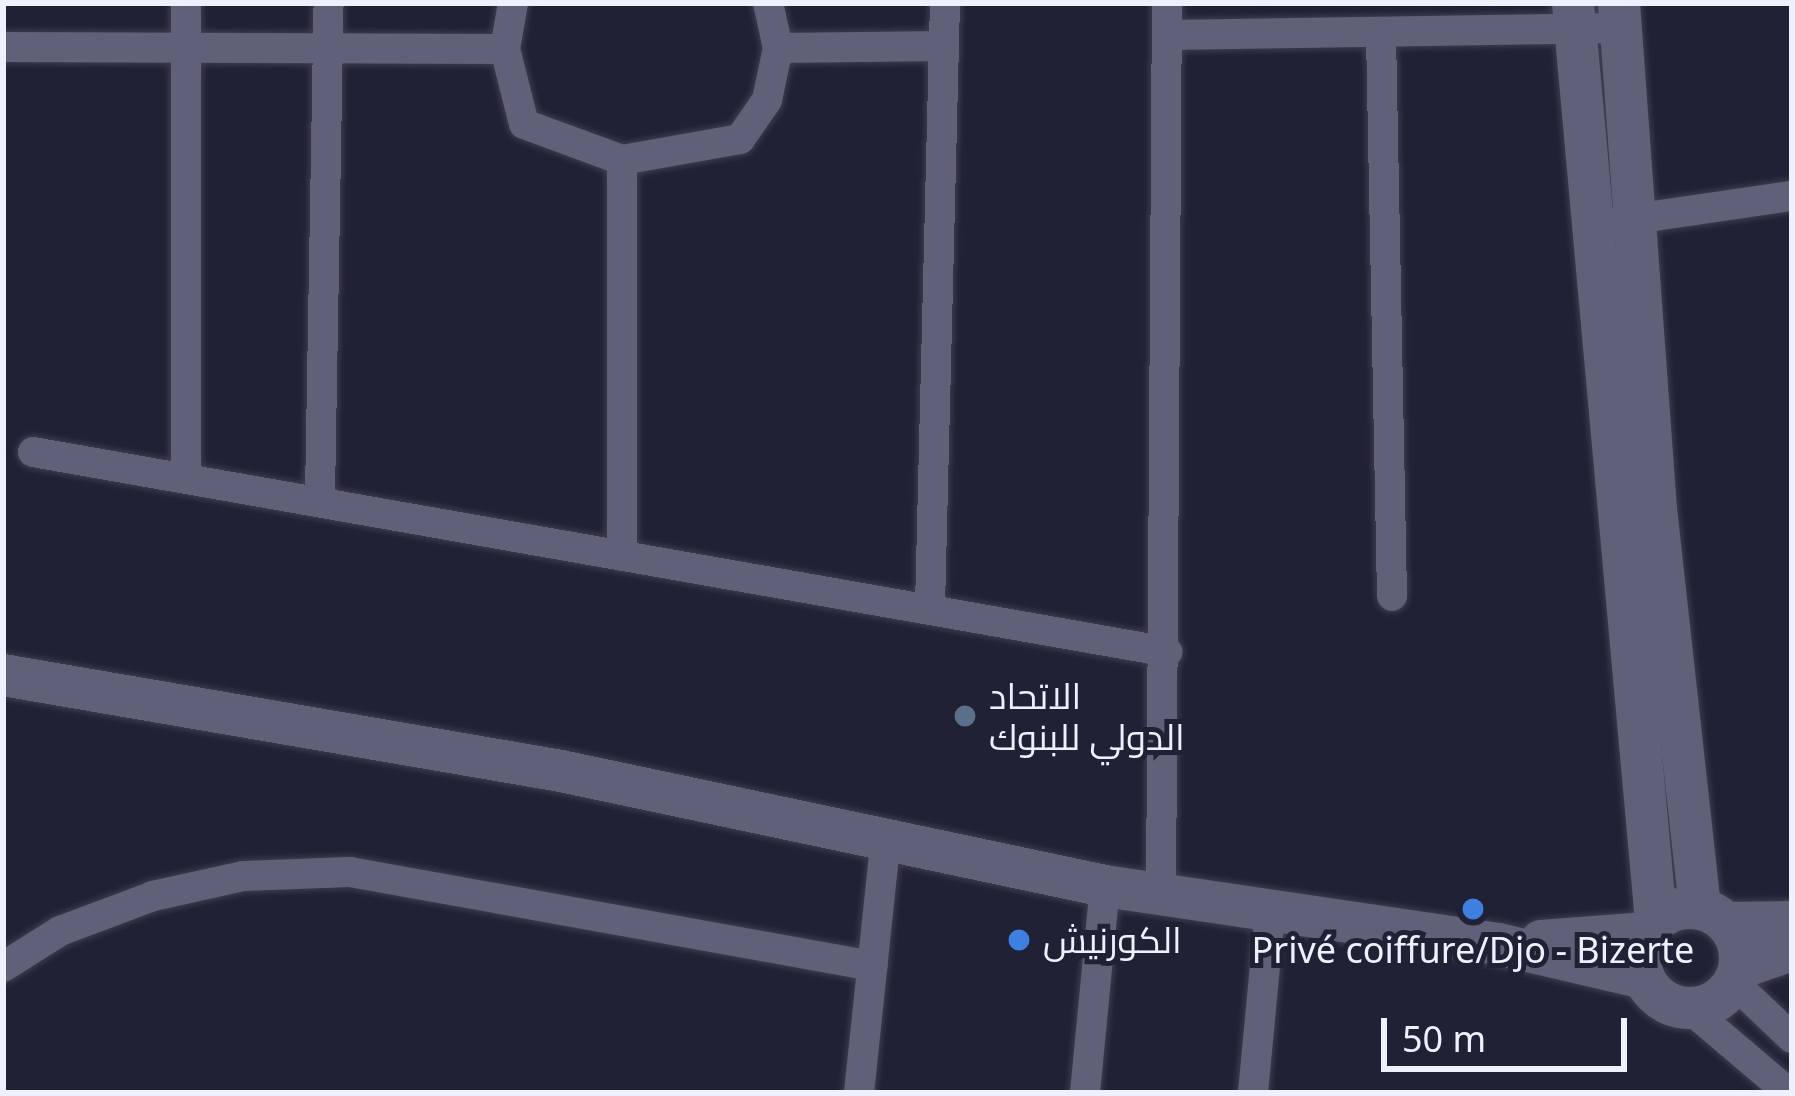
<!DOCTYPE html>
<html>
<head>
<meta charset="utf-8">
<style>
  body { margin:0 }
  #map { position:relative; width:1795px; height:1096px; overflow:hidden; background:#212136; font-family:"Noto Sans",Cairo,sans-serif }
  div>[style] { position:absolute }
  .roads { filter:drop-shadow(0 0 3px #3d3d4e) drop-shadow(0 0 3px #3d3d4e) }
  .street>* { height:30px; margin:-15px; padding:0 15px; transform-origin:15px; border-radius:15px; background:#606179 }
  .secondary>* { height:42px; margin:-21px; padding:0 21px; transform-origin:21px; border-radius:21px; background:#606179 }
  .secondary>.ring { margin:-21px; padding:0; box-sizing:content-box; background:none; border:42px solid #606179; border-radius:50% }
  .dots>* { width:33px; height:33px; translate:-50% -50%; box-sizing:border-box; border:6px solid #212136; border-radius:50% }
  span { translate:-50% -50%; white-space:nowrap; text-align:center; line-height:1.15; -webkit-text-stroke:10px #212136; paint-order:stroke }
  .poi-label { font-size:36px; color:#eff0fe }
  .left { translate:0 -50%; text-align:left }
  .frame { position:absolute; inset:0; border:6px solid #eff0fe; pointer-events:none }
  .scale { position:absolute; left:1381px; top:1018px; width:246px; height:54px; box-sizing:border-box; border:6px solid #eff0fe; border-top:0; padding-left:15px; font-size:36px; line-height:42px; white-space:nowrap; color:#eff0fe; -webkit-text-stroke:9px #212136; paint-order:stroke }
</style>
</head>
<body>
<div id="map">
  <div class="roads">
    <div class="street">
      <div style="left:186px;top:3px;width:474px;rotate:90deg"></div>
      <div style="left:513px;top:3px;width:47px;rotate:99.9deg"></div>
      <div style="left:505px;top:49px;width:77px;rotate:75.8deg"></div>
      <div style="left:524px;top:124px;width:104px;rotate:20.2deg"></div>
      <div style="left:622px;top:160px;width:120px;rotate:-10.1deg"></div>
      <div style="left:740px;top:139px;width:47px;rotate:-55.3deg"></div>
      <div style="left:767px;top:100px;width:53px;rotate:-78.1deg"></div>
      <div style="left:778px;top:48px;width:46px;rotate:-102.5deg"></div>
      <div style="left:1381px;top:34px;width:562px;rotate:88.88deg"></div>
      <div style="left:1167px;top:35px;width:453px;rotate:-0.9deg"></div>
      <div style="left:3px;top:47px;width:502px;rotate:0.23deg"></div>
      <div style="left:778px;top:48px;width:166px;rotate:-0.7deg"></div>
      <div style="left:1620px;top:221px;width:174px;rotate:-8.3deg"></div>
      <div style="left:33px;top:452px;width:1152px;rotate:9.99deg"></div>
      <div style="left:320px;top:495px;width:492px;rotate:-89deg"></div>
      <div style="left:622px;top:556px;width:396px;rotate:-90deg"></div>
      <div style="left:930px;top:607px;width:604px;rotate:-88.58deg"></div>
      <div style="left:1161px;top:896px;width:893px;rotate:-89.62deg"></div>
      <div style="left:3px;top:967px;width:67px;rotate:-32.3deg"></div>
      <div style="left:60px;top:931px;width:99px;rotate:-20.6deg"></div>
      <div style="left:153px;top:896px;width:92px;rotate:-12.5deg"></div>
      <div style="left:243px;top:876px;width:107px;rotate:-2.1deg"></div>
      <div style="left:350px;top:872px;width:531px;rotate:10.19deg"></div>
      <div style="left:1734px;top:983px;width:80px;rotate:43.5deg"></div>
      <div style="left:1690px;top:1009px;width:130px;rotate:40.3deg"></div>
      <div style="left:859px;top:1093px;width:260px;rotate:-84deg"></div>
      <div style="left:1085px;top:1093px;width:208px;rotate:-84.5deg"></div>
      <div style="left:1253px;top:1093px;width:181px;rotate:-84.6deg"></div>
    </div>
    <div class="secondary">
      <div style="left:1573px;top:3px;width:922px;rotate:84.83deg"></div>
      <div style="left:1619px;top:3px;width:507px;rotate:85.82deg"></div>
      <div style="left:1656px;top:509px;width:402px;rotate:83.7deg"></div>
      <div style="left:3px;top:675px;width:566px;rotate:9.76deg"></div>
      <div style="left:561px;top:771px;width:556px;rotate:11.94deg"></div>
      <div style="left:1105px;top:886px;width:397px;rotate:8.4deg"></div>
      <div style="left:1498px;top:944px;width:150px;rotate:13.1deg"></div>
      <div class="ring" style="left:1640px;top:908px;width:58px;height:58px"></div>
      <div style="left:1727px;top:923px;width:65px;rotate:-0.9deg"></div>
      <div style="left:1541px;top:941px;width:106px;rotate:-4.3deg"></div>
      <div style="left:1740px;top:968px;width:55px;rotate:-19.1deg"></div>
    </div>
  </div>
  <div class="dots">
    <div style="left:965px;top:716px;background:#5c6f8a"></div>
    <div style="left:1473px;top:909px;background:#3f7fe0"></div>
    <div style="left:1019px;top:940px;background:#3f7fe0"></div>
  </div>
  <div class="poi-label">
    <span class="left" style="left:989px;top:716px">الاتحاد<br>الدولي للبنوك</span>
    <span class="left" style="left:1043px;top:940px">الكورنيش</span>
    <span style="left:1473px;top:950px">Privé coiffure/Djo - Bizerte</span>
  </div>
  <div class="frame"></div>
  <div class="scale">50 m</div>
</div>
</body>
</html>
